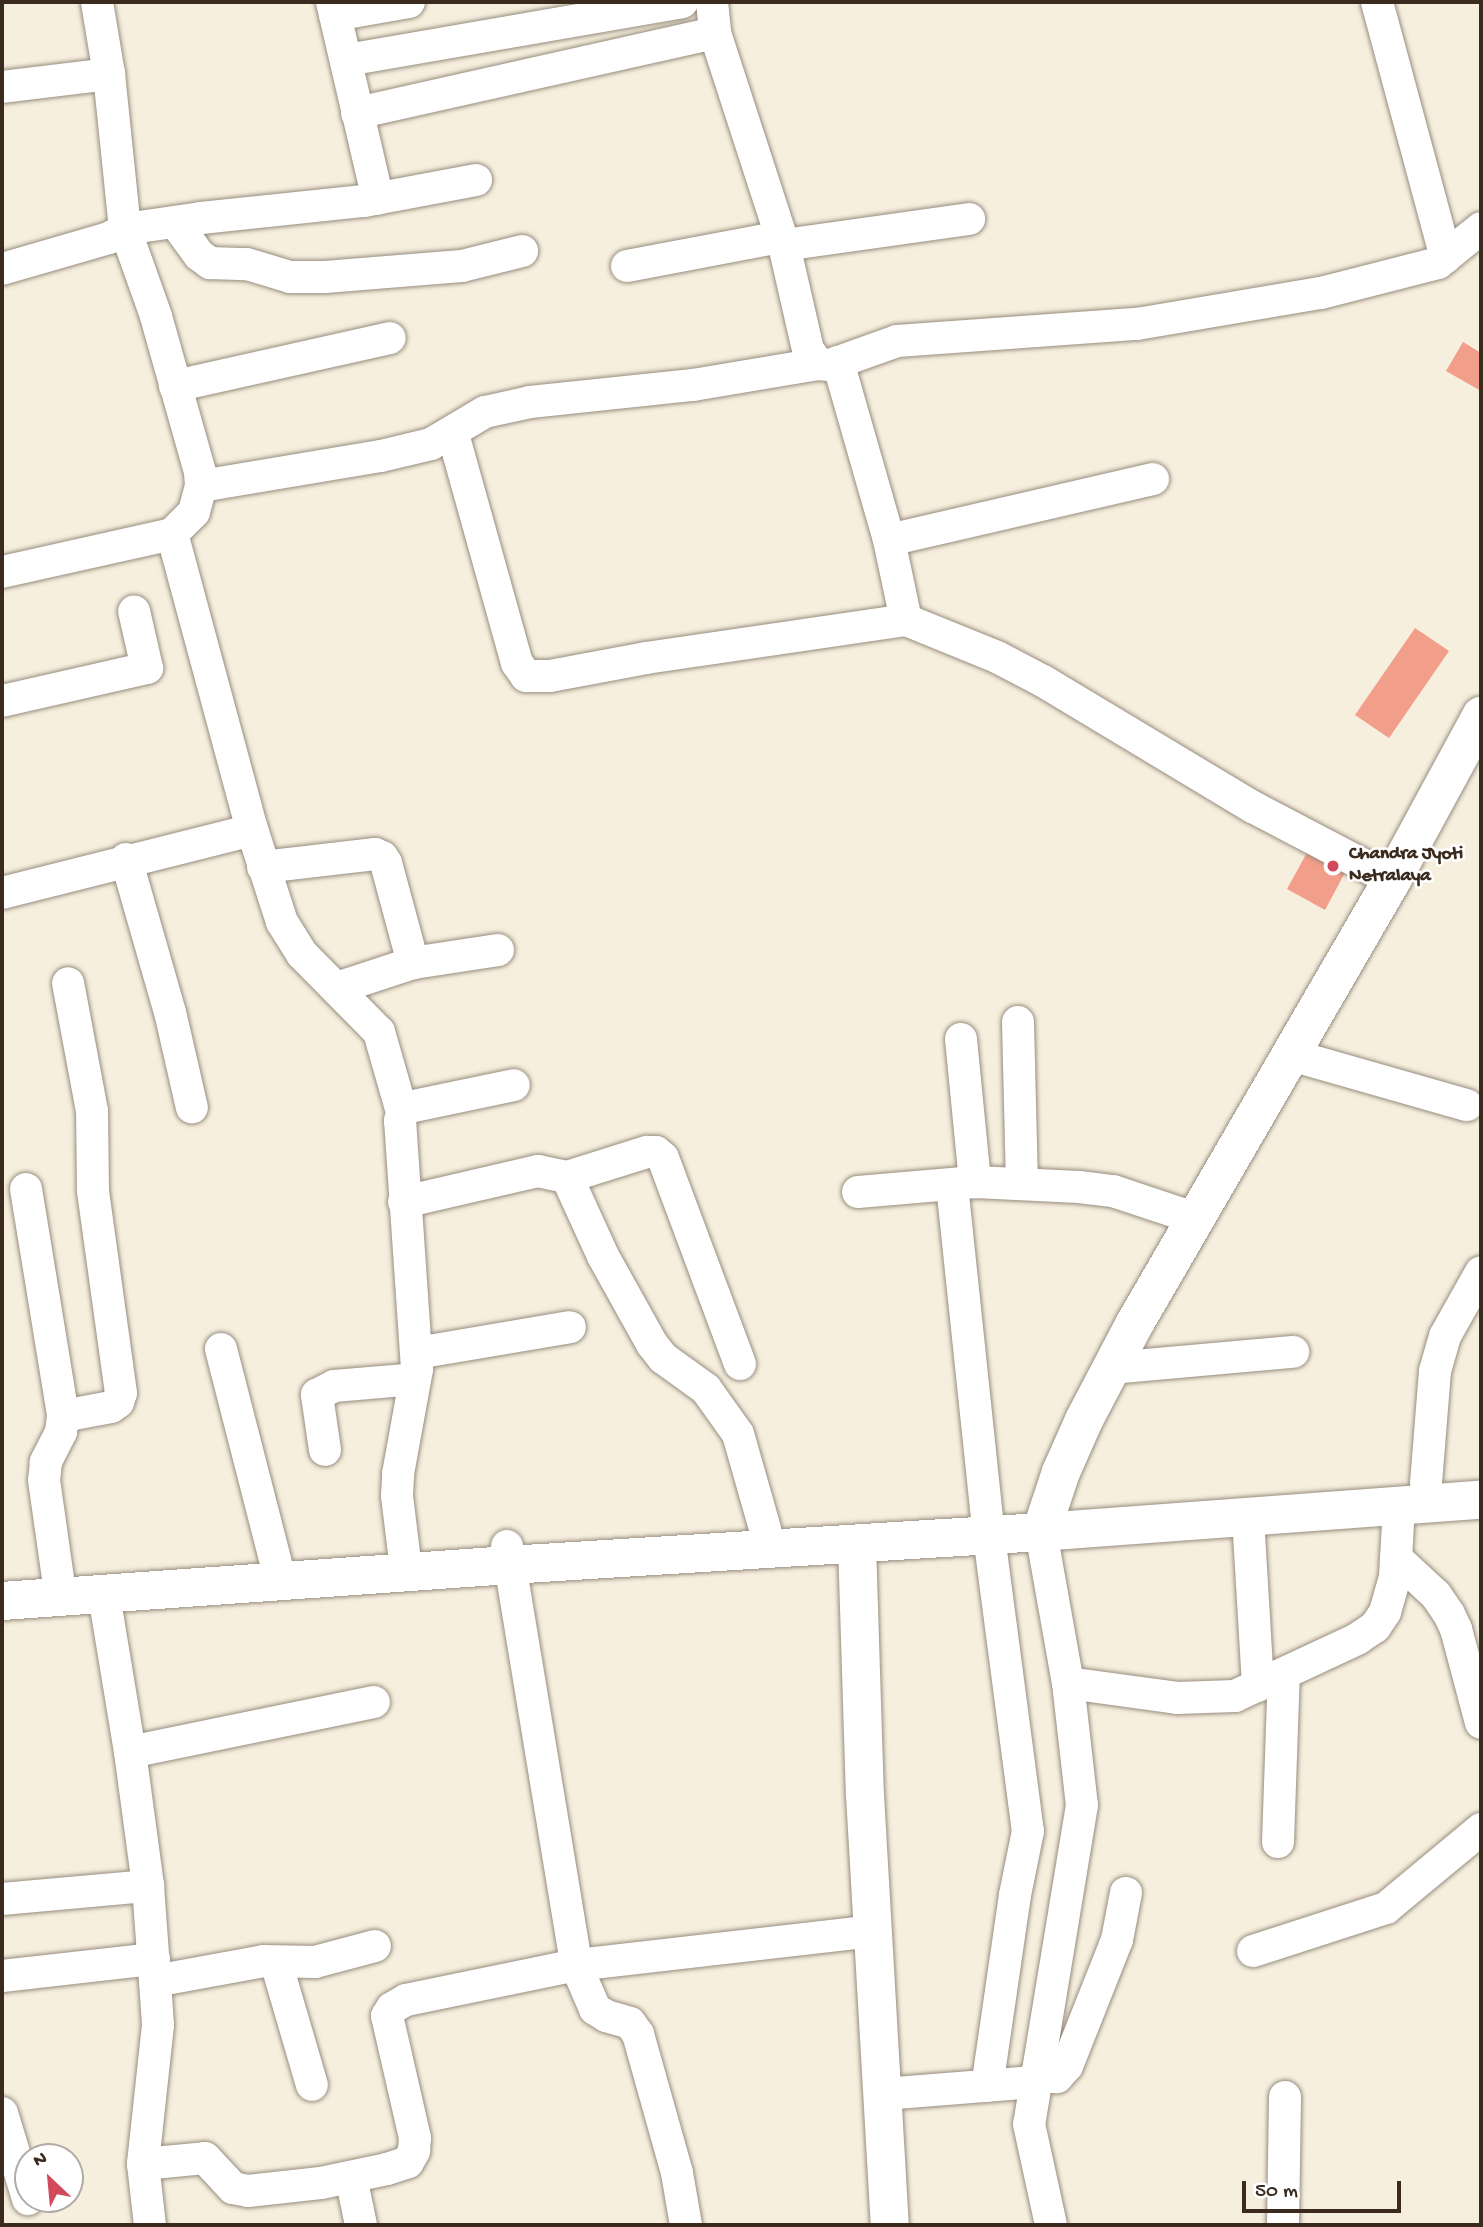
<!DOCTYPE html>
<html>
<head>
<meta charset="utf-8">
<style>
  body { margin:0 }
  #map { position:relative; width:1483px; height:2227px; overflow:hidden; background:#f6efde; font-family:"Gochi Hand",sans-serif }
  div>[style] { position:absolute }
  .building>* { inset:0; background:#f19e8a }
  .roads { filter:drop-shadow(0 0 2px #988c7e) drop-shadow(0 0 2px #988c7e) }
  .minor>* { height:32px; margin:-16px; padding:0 16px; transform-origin:16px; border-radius:16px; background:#fff }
  .major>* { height:38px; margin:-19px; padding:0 19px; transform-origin:19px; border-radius:19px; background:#fff }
  .highway>* { height:38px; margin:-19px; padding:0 19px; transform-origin:19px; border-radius:19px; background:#fff }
  .dots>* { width:19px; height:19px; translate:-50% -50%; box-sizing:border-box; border:4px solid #fff; border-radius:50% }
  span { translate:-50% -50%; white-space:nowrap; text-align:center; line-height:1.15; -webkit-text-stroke:5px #fff; paint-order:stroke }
  .poi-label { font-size:19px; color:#3b2a1e; font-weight:700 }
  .left { translate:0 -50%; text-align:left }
  .frame { position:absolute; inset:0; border:4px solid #3b2a1e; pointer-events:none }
  .north { position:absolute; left:14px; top:2143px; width:70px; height:70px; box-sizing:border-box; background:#fff; border:2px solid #b1aaa5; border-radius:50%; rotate:334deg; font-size:19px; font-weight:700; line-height:28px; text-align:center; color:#3b2a1e }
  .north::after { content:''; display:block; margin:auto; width:24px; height:32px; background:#d1495b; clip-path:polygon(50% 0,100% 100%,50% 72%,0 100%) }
  .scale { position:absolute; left:1242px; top:2181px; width:159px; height:32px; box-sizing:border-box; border:4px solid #3b2a1e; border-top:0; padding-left:9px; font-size:21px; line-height:24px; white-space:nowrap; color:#3b2a1e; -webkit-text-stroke:5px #fff; paint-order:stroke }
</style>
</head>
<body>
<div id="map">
  <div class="building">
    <div style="clip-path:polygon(1463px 342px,1481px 353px,1481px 391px,1446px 371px)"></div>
    <div style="clip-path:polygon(1415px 628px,1449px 651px,1389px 738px,1355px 715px)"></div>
    <div style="clip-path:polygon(1310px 847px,1348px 867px,1325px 910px,1287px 889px)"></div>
  </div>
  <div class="roads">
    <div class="minor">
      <div style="left:332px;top:2px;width:202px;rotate:76.9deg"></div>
      <div style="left:712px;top:2px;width:31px;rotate:84deg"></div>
      <div style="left:715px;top:33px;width:223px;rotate:72deg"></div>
      <div style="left:784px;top:245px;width:108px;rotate:77.1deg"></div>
      <div style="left:808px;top:350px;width:17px;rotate:54deg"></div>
      <div style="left:818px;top:364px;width:12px;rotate:5deg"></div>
      <div style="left:830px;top:365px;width:71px;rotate:-19.7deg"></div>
      <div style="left:897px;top:341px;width:241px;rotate:-4.1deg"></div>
      <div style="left:1137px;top:324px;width:187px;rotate:-9.6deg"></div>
      <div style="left:1321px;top:293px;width:121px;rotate:-14.4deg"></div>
      <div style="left:1438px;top:263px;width:55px;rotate:-39.1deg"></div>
      <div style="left:1377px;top:2px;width:264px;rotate:74.9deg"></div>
      <div style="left:335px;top:15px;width:75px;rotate:-10deg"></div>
      <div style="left:347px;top:60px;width:340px;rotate:-9.8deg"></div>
      <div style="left:2px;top:87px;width:108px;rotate:-6.9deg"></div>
      <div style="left:357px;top:113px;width:367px;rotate:-12.6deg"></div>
      <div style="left:175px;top:222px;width:41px;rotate:54deg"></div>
      <div style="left:199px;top:255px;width:14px;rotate:36deg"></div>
      <div style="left:210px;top:263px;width:37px;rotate:2deg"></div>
      <div style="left:247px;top:264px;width:45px;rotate:16.8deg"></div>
      <div style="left:290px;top:277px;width:35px"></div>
      <div style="left:325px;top:277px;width:137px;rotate:-4.6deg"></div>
      <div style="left:462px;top:266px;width:62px;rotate:-14deg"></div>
      <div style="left:784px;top:245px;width:187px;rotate:-8deg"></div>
      <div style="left:627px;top:266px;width:157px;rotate:-10.7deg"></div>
      <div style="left:2px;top:269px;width:111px;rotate:-16.2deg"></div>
      <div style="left:109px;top:238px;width:18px;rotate:-29deg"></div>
      <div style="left:125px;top:229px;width:156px;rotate:-95.9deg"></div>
      <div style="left:109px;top:74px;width:73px;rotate:-99.5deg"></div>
      <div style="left:838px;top:362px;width:185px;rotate:74deg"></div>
      <div style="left:889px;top:540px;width:82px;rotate:78deg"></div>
      <div style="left:175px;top:386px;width:220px;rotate:-12.6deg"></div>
      <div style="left:453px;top:434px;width:238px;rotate:74.4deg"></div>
      <div style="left:517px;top:663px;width:16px;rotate:55deg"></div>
      <div style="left:526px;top:676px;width:24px"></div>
      <div style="left:550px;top:676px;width:98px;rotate:-10.6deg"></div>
      <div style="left:646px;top:658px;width:263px;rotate:-8.3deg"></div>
      <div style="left:906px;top:620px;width:98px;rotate:22.1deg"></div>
      <div style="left:997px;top:657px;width:52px;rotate:27.6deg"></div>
      <div style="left:1043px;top:681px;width:245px;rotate:31deg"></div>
      <div style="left:1253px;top:807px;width:157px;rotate:27.7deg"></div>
      <div style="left:201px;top:486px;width:182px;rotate:-9.5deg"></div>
      <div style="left:381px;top:456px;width:51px;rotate:-13.5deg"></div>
      <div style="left:431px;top:444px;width:63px;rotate:-30.7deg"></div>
      <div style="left:485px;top:412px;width:46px;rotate:-12.5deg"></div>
      <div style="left:530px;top:402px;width:164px;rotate:-6deg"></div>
      <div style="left:693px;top:385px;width:127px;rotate:-9.5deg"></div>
      <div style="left:889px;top:540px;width:271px;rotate:-13deg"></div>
      <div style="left:2px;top:572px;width:174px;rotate:-12.6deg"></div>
      <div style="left:172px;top:534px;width:31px;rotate:-45deg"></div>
      <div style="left:194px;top:512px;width:27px;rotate:-75deg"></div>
      <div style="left:201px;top:486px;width:14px;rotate:-94deg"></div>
      <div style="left:200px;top:472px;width:162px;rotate:-105.8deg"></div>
      <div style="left:156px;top:316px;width:92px;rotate:-109.6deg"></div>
      <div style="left:125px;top:229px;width:77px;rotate:-8.2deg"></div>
      <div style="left:201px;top:218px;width:164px;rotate:-6deg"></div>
      <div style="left:364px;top:201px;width:114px;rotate:-10.6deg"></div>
      <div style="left:2px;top:701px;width:149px;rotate:-12.8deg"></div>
      <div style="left:147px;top:668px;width:58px;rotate:-102.8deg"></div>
      <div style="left:251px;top:826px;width:101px;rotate:72.1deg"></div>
      <div style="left:282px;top:922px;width:38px;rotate:58deg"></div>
      <div style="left:302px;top:954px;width:110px;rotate:45.4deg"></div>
      <div style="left:379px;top:1032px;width:83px;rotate:74deg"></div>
      <div style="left:126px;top:859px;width:159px;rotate:74deg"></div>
      <div style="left:170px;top:1012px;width:98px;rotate:77.1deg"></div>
      <div style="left:263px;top:867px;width:113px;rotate:-6.6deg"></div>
      <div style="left:375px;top:854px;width:8px;rotate:23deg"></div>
      <div style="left:382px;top:857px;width:7px;rotate:56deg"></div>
      <div style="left:386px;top:863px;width:104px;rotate:74.9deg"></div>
      <div style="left:2px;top:893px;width:250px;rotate:-14.1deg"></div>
      <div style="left:244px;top:832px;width:9px;rotate:-41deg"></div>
      <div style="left:251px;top:826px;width:302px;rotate:-105.1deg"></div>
      <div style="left:337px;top:988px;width:80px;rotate:-18.2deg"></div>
      <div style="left:413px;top:963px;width:86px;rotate:-8.7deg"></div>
      <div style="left:1018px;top:1022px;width:162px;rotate:88.6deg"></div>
      <div style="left:961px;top:1039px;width:144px;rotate:84.4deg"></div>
      <div style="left:1291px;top:1055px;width:183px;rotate:15.9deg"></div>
      <div style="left:567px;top:1177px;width:87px;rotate:65.5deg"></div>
      <div style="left:603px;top:1256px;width:101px;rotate:60.9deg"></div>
      <div style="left:652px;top:1344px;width:18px;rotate:52deg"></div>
      <div style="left:663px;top:1358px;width:53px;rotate:35.8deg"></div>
      <div style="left:706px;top:1389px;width:55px;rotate:54.6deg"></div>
      <div style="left:738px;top:1434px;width:99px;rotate:74.1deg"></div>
      <div style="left:952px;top:1185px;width:353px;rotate:84deg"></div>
      <div style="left:989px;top:1536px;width:298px;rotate:82.5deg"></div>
      <div style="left:1028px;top:1831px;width:65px;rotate:101.5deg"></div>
      <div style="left:1015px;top:1895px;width:193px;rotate:98.3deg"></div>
      <div style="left:26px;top:1189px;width:230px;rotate:80.7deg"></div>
      <div style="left:63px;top:1416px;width:16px;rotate:97deg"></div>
      <div style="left:61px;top:1432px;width:34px;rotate:117deg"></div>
      <div style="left:46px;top:1462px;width:18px;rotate:96deg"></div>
      <div style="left:44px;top:1480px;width:99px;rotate:81.9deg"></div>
      <div style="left:858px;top:1192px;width:117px;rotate:-4.9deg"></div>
      <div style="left:975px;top:1182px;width:104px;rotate:2.8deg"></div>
      <div style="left:1079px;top:1187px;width:34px;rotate:7deg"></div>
      <div style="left:1113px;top:1191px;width:89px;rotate:18.4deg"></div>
      <div style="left:404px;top:1202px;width:138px;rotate:-13deg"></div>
      <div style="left:538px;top:1171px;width:30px;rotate:12deg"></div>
      <div style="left:567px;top:1177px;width:84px;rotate:-17.4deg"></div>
      <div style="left:647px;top:1152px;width:9px"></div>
      <div style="left:656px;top:1152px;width:9px;rotate:41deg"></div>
      <div style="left:663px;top:1158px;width:220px;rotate:69.5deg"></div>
      <div style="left:221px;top:1349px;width:221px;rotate:75.6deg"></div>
      <div style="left:417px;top:1353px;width:155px;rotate:-9.6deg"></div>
      <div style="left:1112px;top:1368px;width:182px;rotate:-5.1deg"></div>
      <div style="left:63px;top:1416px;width:49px;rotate:-10.6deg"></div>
      <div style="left:111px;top:1407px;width:9px;rotate:-36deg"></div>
      <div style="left:118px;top:1402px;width:9px;rotate:-72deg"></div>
      <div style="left:121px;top:1393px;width:205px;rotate:-97.9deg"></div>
      <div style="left:93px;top:1190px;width:79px;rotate:-90.7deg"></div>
      <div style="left:92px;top:1111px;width:130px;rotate:-100.6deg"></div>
      <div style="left:325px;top:1450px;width:56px;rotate:-98.3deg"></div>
      <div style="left:317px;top:1395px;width:19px;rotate:-28deg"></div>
      <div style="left:334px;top:1386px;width:81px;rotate:-4.9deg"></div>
      <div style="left:1426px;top:1483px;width:112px;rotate:-85.4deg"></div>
      <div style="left:1435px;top:1371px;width:36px;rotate:-74deg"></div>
      <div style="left:1445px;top:1336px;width:73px;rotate:-60.6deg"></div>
      <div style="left:1248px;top:1517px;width:169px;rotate:86.6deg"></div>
      <div style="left:1041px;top:1532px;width:153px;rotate:79.9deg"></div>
      <div style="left:1068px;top:1683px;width:123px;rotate:83.5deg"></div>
      <div style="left:1082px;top:1805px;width:323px;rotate:99.4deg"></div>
      <div style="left:1029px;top:2124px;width:103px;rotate:77.7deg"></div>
      <div style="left:507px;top:1546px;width:425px;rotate:80.6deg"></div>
      <div style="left:576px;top:1965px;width:48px;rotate:66.6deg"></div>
      <div style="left:595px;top:2009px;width:13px;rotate:32deg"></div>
      <div style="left:606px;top:2016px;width:25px;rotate:16deg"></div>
      <div style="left:630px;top:2023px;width:14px;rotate:54deg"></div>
      <div style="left:638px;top:2034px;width:144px;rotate:74.3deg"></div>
      <div style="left:677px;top:2173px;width:53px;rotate:80.2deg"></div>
      <div style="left:404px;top:1553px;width:57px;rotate:-97deg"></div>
      <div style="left:397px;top:1496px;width:22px;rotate:-87deg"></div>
      <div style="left:398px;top:1474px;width:107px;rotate:-79.7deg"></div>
      <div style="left:417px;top:1369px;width:249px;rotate:-93.9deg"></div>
      <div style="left:400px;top:1121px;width:9px;rotate:-77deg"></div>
      <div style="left:402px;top:1112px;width:9px;rotate:-36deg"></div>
      <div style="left:409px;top:1107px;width:107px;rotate:-11.8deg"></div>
      <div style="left:1396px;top:1558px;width:54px;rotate:42.8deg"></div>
      <div style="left:1436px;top:1595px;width:23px;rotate:56deg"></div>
      <div style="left:1449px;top:1614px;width:17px;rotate:65deg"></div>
      <div style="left:1456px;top:1629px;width:97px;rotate:75.1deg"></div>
      <div style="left:104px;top:1595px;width:159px;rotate:80.6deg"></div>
      <div style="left:130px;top:1752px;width:135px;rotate:82.3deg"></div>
      <div style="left:148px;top:1886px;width:95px;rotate:85.8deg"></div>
      <div style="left:155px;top:1981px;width:44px;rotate:86.1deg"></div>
      <div style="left:158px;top:2025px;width:140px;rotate:96.2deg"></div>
      <div style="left:143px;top:2164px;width:61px;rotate:83.5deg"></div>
      <div style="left:1068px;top:1683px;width:110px;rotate:7.8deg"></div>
      <div style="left:1177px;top:1698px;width:58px;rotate:-2deg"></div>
      <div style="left:1235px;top:1696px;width:135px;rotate:-25deg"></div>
      <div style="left:1357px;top:1639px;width:22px;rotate:-34deg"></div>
      <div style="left:1375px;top:1627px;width:18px;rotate:-56deg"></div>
      <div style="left:1385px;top:1612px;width:37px;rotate:-74deg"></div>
      <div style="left:1395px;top:1576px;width:70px;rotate:-86.7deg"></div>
      <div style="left:130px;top:1752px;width:249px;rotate:-11.6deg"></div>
      <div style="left:1278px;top:1842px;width:168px;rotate:-88deg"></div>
      <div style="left:2px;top:1899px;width:147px;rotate:-5.1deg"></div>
      <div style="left:1253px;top:1951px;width:140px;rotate:-17.9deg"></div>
      <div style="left:1386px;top:1908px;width:124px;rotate:-39.7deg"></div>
      <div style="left:276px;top:1962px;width:128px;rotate:73.7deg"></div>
      <div style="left:2px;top:1976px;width:153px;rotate:-6.4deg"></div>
      <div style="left:155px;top:1981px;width:111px;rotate:-10.4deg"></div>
      <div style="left:264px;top:1961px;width:51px;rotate:1.1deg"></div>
      <div style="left:315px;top:1962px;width:62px;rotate:-14.9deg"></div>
      <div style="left:1035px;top:2076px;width:22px;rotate:3deg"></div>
      <div style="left:1057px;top:2077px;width:15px;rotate:-48deg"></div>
      <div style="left:1067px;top:2066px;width:136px;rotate:-68.4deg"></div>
      <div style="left:1117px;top:1940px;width:48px;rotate:-79.2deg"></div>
      <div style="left:884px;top:2094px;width:150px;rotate:-4.6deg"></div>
      <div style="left:2px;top:2113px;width:90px;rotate:73.2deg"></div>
      <div style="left:143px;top:2164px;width:62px;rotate:-5.5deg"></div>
      <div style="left:205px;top:2158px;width:41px;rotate:47deg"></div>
      <div style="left:233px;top:2188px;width:15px;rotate:11deg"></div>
      <div style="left:248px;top:2191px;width:73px;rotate:-6.3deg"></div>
      <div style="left:321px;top:2183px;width:67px;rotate:-12deg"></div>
      <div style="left:387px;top:2169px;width:22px;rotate:-18deg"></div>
      <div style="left:408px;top:2162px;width:13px;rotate:-61deg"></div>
      <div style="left:414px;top:2151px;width:13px;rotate:-86deg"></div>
      <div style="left:415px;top:2138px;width:125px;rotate:-102.9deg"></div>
      <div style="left:387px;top:2016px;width:9px;rotate:-58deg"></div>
      <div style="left:392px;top:2008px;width:16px;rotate:-30deg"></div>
      <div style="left:406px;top:2000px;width:174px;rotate:-11.6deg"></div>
      <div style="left:576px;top:1965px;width:300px;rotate:-6.5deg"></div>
      <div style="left:351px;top:2177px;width:49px;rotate:78.2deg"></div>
      <div style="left:1283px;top:2225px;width:128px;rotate:-89.1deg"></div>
    </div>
    <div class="major">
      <div style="left:1041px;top:1532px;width:441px;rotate:-4.2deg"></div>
      <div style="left:857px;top:1544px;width:251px;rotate:88.2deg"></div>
      <div style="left:865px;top:1795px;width:431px;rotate:86.7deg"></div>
    </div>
    <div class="highway">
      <div style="left:2px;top:1601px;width:508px;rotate:-4.06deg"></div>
      <div style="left:509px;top:1565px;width:533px;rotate:-3.55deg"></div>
      <div style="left:1041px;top:1532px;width:63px;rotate:-71.6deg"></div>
      <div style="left:1061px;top:1472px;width:57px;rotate:-66.1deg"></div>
      <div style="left:1084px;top:1420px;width:110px;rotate:-62.3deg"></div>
      <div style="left:1135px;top:1323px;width:512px;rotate:-59.88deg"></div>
      <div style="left:1392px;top:880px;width:187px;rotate:-61.5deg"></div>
    </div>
  </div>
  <div class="dots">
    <div style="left:1333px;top:866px;background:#d1495b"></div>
  </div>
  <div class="poi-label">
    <span class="left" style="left:1349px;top:866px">Chandra Jyoti<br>Netralaya</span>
  </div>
  <div class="frame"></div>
  <div class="north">N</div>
  <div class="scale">50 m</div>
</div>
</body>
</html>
